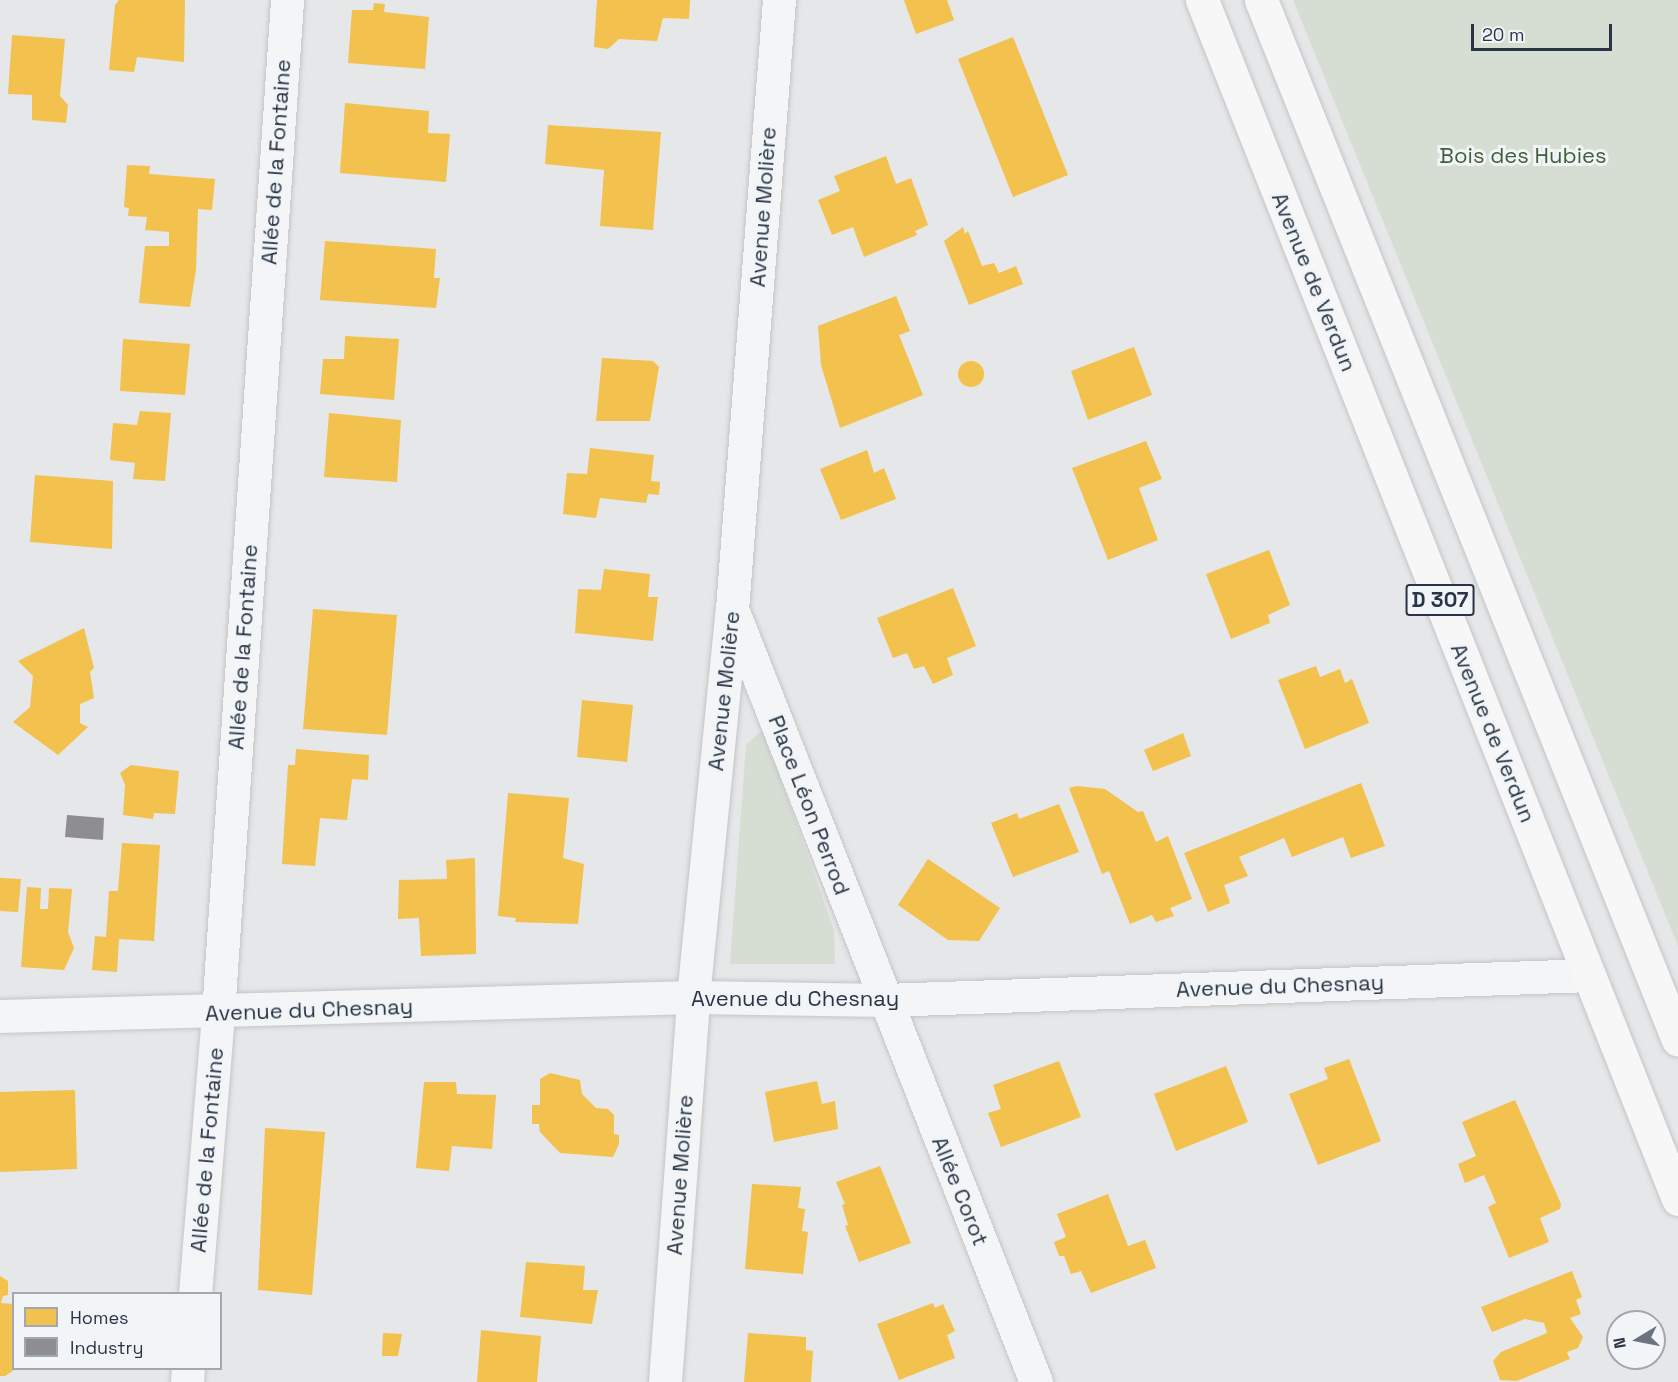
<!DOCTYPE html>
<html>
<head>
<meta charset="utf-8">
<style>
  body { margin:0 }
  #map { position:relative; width:1678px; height:1382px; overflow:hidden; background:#e5e7e9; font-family:"Space Grotesk",sans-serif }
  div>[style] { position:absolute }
  .green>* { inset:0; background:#d6ded4 }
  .homes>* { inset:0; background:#f2c14e }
  .round { border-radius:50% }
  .industry>* { inset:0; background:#8d8d92 }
  .roads { filter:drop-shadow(0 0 2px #c3c5c7) drop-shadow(0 0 2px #c3c5c7) }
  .minor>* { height:33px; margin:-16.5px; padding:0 16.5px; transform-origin:16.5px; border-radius:16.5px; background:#f4f5f6 }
  .major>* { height:33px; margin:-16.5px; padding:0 16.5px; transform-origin:16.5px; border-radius:16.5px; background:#f7f7f8 }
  span { translate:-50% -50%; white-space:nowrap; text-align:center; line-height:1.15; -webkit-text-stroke:6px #f2f5f8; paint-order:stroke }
  .shield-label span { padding:2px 4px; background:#f2f5f8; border:2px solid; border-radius:4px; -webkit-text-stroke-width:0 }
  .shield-label { font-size:21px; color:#293545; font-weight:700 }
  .park-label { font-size:22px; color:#416136 }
  .street-label { font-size:22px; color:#293545 }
  .legend { position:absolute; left:12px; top:1292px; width:210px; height:78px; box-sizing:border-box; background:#f2f5f8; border:2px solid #a2a8b0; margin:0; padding:8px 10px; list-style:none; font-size:18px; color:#293545 }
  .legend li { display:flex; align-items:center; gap:12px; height:30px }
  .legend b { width:30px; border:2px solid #a2a8b0 }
  .north { position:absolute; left:1606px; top:1310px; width:60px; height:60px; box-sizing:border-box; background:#f2f5f8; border:2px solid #a2a8b0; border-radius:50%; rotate:260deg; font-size:16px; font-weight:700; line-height:24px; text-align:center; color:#293545 }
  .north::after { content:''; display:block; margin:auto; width:21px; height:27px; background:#6b737e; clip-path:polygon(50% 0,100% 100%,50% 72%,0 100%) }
  .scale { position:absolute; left:1471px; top:24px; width:141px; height:27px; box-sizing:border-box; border:3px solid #293545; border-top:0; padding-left:8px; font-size:18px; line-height:21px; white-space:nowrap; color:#293545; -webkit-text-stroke:4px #f2f5f8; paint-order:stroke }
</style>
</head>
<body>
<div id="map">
  <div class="green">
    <div style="clip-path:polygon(1293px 0,1678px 0,1678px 946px)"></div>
    <div style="clip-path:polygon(763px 729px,834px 930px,835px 964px,730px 964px,746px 745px)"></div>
  </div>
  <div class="homes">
    <div style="clip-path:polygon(119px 0,185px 0,184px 62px,137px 57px,134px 72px,109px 70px,115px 5px)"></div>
    <div style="clip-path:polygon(597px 0,690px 0,689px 19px,663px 18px,657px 41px,619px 39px,608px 49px,594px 47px)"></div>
    <div style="clip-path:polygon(904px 0,947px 0,954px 20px,916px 34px)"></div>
    <div style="clip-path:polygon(374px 3px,385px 4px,384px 12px,429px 17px,425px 69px,348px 63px,352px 10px,373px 10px)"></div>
    <div style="clip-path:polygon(12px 35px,65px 39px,60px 96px,68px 105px,66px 123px,32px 120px,32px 95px,8px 94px)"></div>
    <div style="clip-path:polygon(1013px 37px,1068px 175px,1013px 197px,958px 59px)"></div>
    <div style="clip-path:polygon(345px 103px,429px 111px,428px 133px,450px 134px,446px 182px,340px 173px)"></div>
    <div style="clip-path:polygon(548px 125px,661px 132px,653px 230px,600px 226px,604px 170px,545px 164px)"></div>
    <div style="clip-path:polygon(886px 156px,896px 184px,911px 178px,928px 225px,915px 231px,917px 235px,864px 257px,853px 227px,832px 235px,818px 200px,840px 191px,834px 176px)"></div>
    <div style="clip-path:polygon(127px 165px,150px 166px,149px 174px,215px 179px,212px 210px,198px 209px,196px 270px,190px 307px,139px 303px,145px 246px,169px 246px,169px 232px,145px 230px,147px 217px,128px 216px,129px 208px,124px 207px)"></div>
    <div style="clip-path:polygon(963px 227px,965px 234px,968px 231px,982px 266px,994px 263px,999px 273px,1016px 266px,1023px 284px,969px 305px,944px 241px)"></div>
    <div style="clip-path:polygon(325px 241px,436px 249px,434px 278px,440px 278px,436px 308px,320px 300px)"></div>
    <div style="clip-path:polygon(896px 296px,910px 331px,899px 335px,923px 395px,840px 428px,821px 365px,818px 326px)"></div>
    <div style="clip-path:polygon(345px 336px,399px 339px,394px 400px,320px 394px,323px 359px,344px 359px)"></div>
    <div style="clip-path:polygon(123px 339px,190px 344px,185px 395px,120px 391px)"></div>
    <div style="clip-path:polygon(1134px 347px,1152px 395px,1088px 420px,1071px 371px)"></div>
    <div style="clip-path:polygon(602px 358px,653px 361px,659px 367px,650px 421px,596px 421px)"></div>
    <div class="round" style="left:958px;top:361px;width:26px;height:26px"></div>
    <div style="clip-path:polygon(140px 411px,171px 413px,165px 481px,133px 479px,135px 463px,110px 460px,113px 423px,137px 425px)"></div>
    <div style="clip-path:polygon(329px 413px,401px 420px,397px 482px,324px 477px)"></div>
    <div style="clip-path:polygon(1146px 441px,1162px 479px,1139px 488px,1158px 540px,1108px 560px,1072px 468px)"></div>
    <div style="clip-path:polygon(590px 448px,654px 455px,651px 481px,660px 482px,659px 495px,648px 494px,646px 503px,600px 498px,596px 518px,563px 514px,567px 473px,587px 474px)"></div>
    <div style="clip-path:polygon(867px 450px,874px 473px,884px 468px,896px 499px,841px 520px,820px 469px)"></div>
    <div style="clip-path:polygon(35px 475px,113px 481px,112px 549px,30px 542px)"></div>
    <div style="clip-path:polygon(1269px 550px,1290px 605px,1268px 615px,1270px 623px,1231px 639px,1206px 574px)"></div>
    <div style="clip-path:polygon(604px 569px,650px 574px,648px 597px,658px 597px,653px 641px,575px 633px,578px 589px,601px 590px)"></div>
    <div style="clip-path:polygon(953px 588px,976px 646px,947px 658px,953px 675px,933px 684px,924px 666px,914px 669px,907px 653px,893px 658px,877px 618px)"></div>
    <div style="clip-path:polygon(313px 609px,397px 615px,387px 735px,303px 729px)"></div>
    <div style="clip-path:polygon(84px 628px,94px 668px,90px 672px,94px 698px,80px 704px,80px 723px,88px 727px,58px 755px,13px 722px,30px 707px,33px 676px,18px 661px)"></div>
    <div style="clip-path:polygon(1316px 666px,1320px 677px,1340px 669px,1345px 683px,1352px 679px,1369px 723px,1305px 749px,1278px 680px)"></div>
    <div style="clip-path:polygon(582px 700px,633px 705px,627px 762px,577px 757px)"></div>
    <div style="clip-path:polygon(1183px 733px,1191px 756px,1153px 771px,1144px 750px)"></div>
    <div style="clip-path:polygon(296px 749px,369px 755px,368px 780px,352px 779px,347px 820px,320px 818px,315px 866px,282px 864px,288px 765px,295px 765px)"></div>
    <div style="clip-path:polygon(131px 765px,179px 771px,175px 814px,154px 813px,153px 819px,123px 815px,125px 785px,120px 773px)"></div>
    <div style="clip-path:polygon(1361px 783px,1385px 846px,1351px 858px,1343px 837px,1292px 857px,1284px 838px,1239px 857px,1248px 876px,1224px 885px,1230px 903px,1208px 912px,1184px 853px)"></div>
    <div style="clip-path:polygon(1077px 786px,1105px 789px,1138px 812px,1143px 811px,1156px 842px,1168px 836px,1192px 899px,1170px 908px,1174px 916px,1156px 922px,1152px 915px,1130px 924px,1109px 871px,1102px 874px,1069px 788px)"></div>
    <div style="clip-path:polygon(508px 793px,569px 798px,563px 858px,584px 864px,578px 924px,515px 922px,516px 918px,498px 916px)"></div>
    <div style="clip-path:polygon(1059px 804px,1079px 852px,1013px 877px,991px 823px,1017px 813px,1019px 819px)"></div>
    <div style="clip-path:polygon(122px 843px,160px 845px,154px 941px,119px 939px,117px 972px,92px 970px,95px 936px,106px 937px,109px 891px,118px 891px)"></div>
    <div style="clip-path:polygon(475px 858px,476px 954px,421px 956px,419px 918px,398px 919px,399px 880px,447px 879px,446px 860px)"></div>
    <div style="clip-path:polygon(928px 859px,1000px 908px,979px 941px,948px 940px,898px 905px)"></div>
    <div style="clip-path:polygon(0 878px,21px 879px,18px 912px,0 911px)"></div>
    <div style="clip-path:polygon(27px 887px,41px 888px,40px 909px,48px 909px,49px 888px,72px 889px,68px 932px,74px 948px,64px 970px,21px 967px)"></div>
    <div style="clip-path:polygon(1349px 1059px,1381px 1141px,1318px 1165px,1289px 1094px,1328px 1079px,1324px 1068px)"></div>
    <div style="clip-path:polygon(1059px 1061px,1081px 1117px,1001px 1147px,988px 1113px,1001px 1109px,993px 1085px)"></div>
    <div style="clip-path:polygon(1226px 1066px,1248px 1122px,1176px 1151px,1154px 1094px)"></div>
    <div style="clip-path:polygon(550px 1073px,580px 1080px,582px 1094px,596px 1108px,608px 1109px,614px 1115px,614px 1134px,619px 1135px,619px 1144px,613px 1157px,560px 1153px,540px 1132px,539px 1124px,532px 1124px,532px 1105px,540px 1105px,540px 1079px)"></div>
    <div style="clip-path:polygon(817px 1081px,822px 1104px,835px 1101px,838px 1129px,774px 1142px,765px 1092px)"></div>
    <div style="clip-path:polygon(424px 1082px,456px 1082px,457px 1094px,496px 1095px,492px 1149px,452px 1146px,449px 1171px,416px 1168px)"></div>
    <div style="clip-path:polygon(75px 1090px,77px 1169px,0 1172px,0 1092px)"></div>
    <div style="clip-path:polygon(1515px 1100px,1561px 1204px,1560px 1209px,1540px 1218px,1549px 1242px,1509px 1258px,1488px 1207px,1496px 1203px,1484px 1175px,1465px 1183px,1458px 1164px,1476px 1156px,1462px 1122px)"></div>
    <div style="clip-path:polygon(265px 1128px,325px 1132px,312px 1295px,258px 1290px)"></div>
    <div style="clip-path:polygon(880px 1166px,911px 1243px,859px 1262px,845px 1226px,848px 1225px,842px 1205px,845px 1204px,836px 1182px)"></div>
    <div style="clip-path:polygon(752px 1184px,801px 1187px,798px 1208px,805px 1209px,802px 1231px,808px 1232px,803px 1274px,745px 1269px)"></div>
    <div style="clip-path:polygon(1108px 1194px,1128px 1246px,1145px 1240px,1156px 1268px,1091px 1293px,1081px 1271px,1071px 1274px,1064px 1256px,1059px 1256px,1054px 1242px,1066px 1237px,1057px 1214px)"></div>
    <div style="clip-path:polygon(526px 1262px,585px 1266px,583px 1290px,598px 1290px,592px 1324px,520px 1317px)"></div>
    <div style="clip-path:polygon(1572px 1271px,1582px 1297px,1576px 1300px,1581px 1314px,1570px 1318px,1583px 1337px,1578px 1348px,1567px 1352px,1570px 1359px,1517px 1381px,1500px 1380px,1493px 1361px,1501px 1352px,1547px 1333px,1544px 1323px,1525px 1319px,1492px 1332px,1481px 1307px)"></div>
    <div style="clip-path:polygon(0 1276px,8px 1281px,8px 1295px,3px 1296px,1px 1303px,14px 1304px,14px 1370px,5px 1376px,0 1376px)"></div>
    <div style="clip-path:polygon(933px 1303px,935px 1308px,943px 1304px,955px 1331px,947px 1335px,955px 1358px,899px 1380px,877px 1324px)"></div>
    <div style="clip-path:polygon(481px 1330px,541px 1336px,537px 1382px,477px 1382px)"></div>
    <div style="clip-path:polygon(383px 1333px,402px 1334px,398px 1356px,382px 1356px)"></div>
    <div style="clip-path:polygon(748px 1333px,806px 1337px,806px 1350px,813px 1351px,811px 1382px,744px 1382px)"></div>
  </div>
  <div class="industry">
    <div style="clip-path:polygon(67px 815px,104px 818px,103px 840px,65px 837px)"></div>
  </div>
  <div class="roads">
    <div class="minor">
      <div style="left:734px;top:614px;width:825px;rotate:68.53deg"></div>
      <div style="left:0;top:1016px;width:693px;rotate:-1.57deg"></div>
      <div style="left:693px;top:997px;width:192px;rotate:0.9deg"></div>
      <div style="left:885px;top:1000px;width:704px;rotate:-2.03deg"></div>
      <div style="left:195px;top:1294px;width:282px;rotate:-85.3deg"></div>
      <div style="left:218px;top:1013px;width:1015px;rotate:-86.1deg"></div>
      <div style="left:187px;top:1382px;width:14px;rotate:-86deg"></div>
      <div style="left:665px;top:1382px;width:386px;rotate:-85.8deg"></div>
      <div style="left:693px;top:997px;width:390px;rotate:-84.3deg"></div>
      <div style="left:732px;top:609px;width:611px;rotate:-85.59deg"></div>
    </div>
    <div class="major">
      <div style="left:1202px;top:0;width:1290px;rotate:68.35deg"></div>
      <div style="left:1261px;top:0;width:1120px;rotate:68.15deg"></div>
    </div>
  </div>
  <div class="shield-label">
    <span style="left:1440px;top:600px">D 307</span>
  </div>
  <div class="park-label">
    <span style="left:1523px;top:156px">Bois des Hubies</span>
  </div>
  <div class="street-label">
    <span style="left:276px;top:162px;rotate:-86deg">Allée de la Fontaine</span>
    <span style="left:763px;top:207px;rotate:-86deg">Avenue Molière</span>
    <span style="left:1314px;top:282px;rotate:68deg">Avenue de Verdun</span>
    <span style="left:243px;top:647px;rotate:-86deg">Allée de la Fontaine</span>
    <span style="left:724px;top:691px;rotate:-84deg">Avenue Molière</span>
    <span style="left:1493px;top:733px;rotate:68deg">Avenue de Verdun</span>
    <span style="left:809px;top:805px;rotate:69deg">Place Léon Perrod</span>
    <span style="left:1280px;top:986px;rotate:-2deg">Avenue du Chesnay</span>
    <span style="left:795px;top:999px">Avenue du Chesnay</span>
    <span style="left:309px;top:1010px;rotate:-2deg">Avenue du Chesnay</span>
    <span style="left:207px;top:1150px;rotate:-85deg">Allée de la Fontaine</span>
    <span style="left:680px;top:1175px;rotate:-86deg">Avenue Molière</span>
    <span style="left:960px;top:1191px;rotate:68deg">Allée Corot</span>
  </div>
  <ul class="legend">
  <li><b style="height:16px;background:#f2c14e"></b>Homes</li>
  <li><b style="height:16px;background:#8d8d92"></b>Industry</li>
  </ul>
  <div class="north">N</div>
  <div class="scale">20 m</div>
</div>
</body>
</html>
